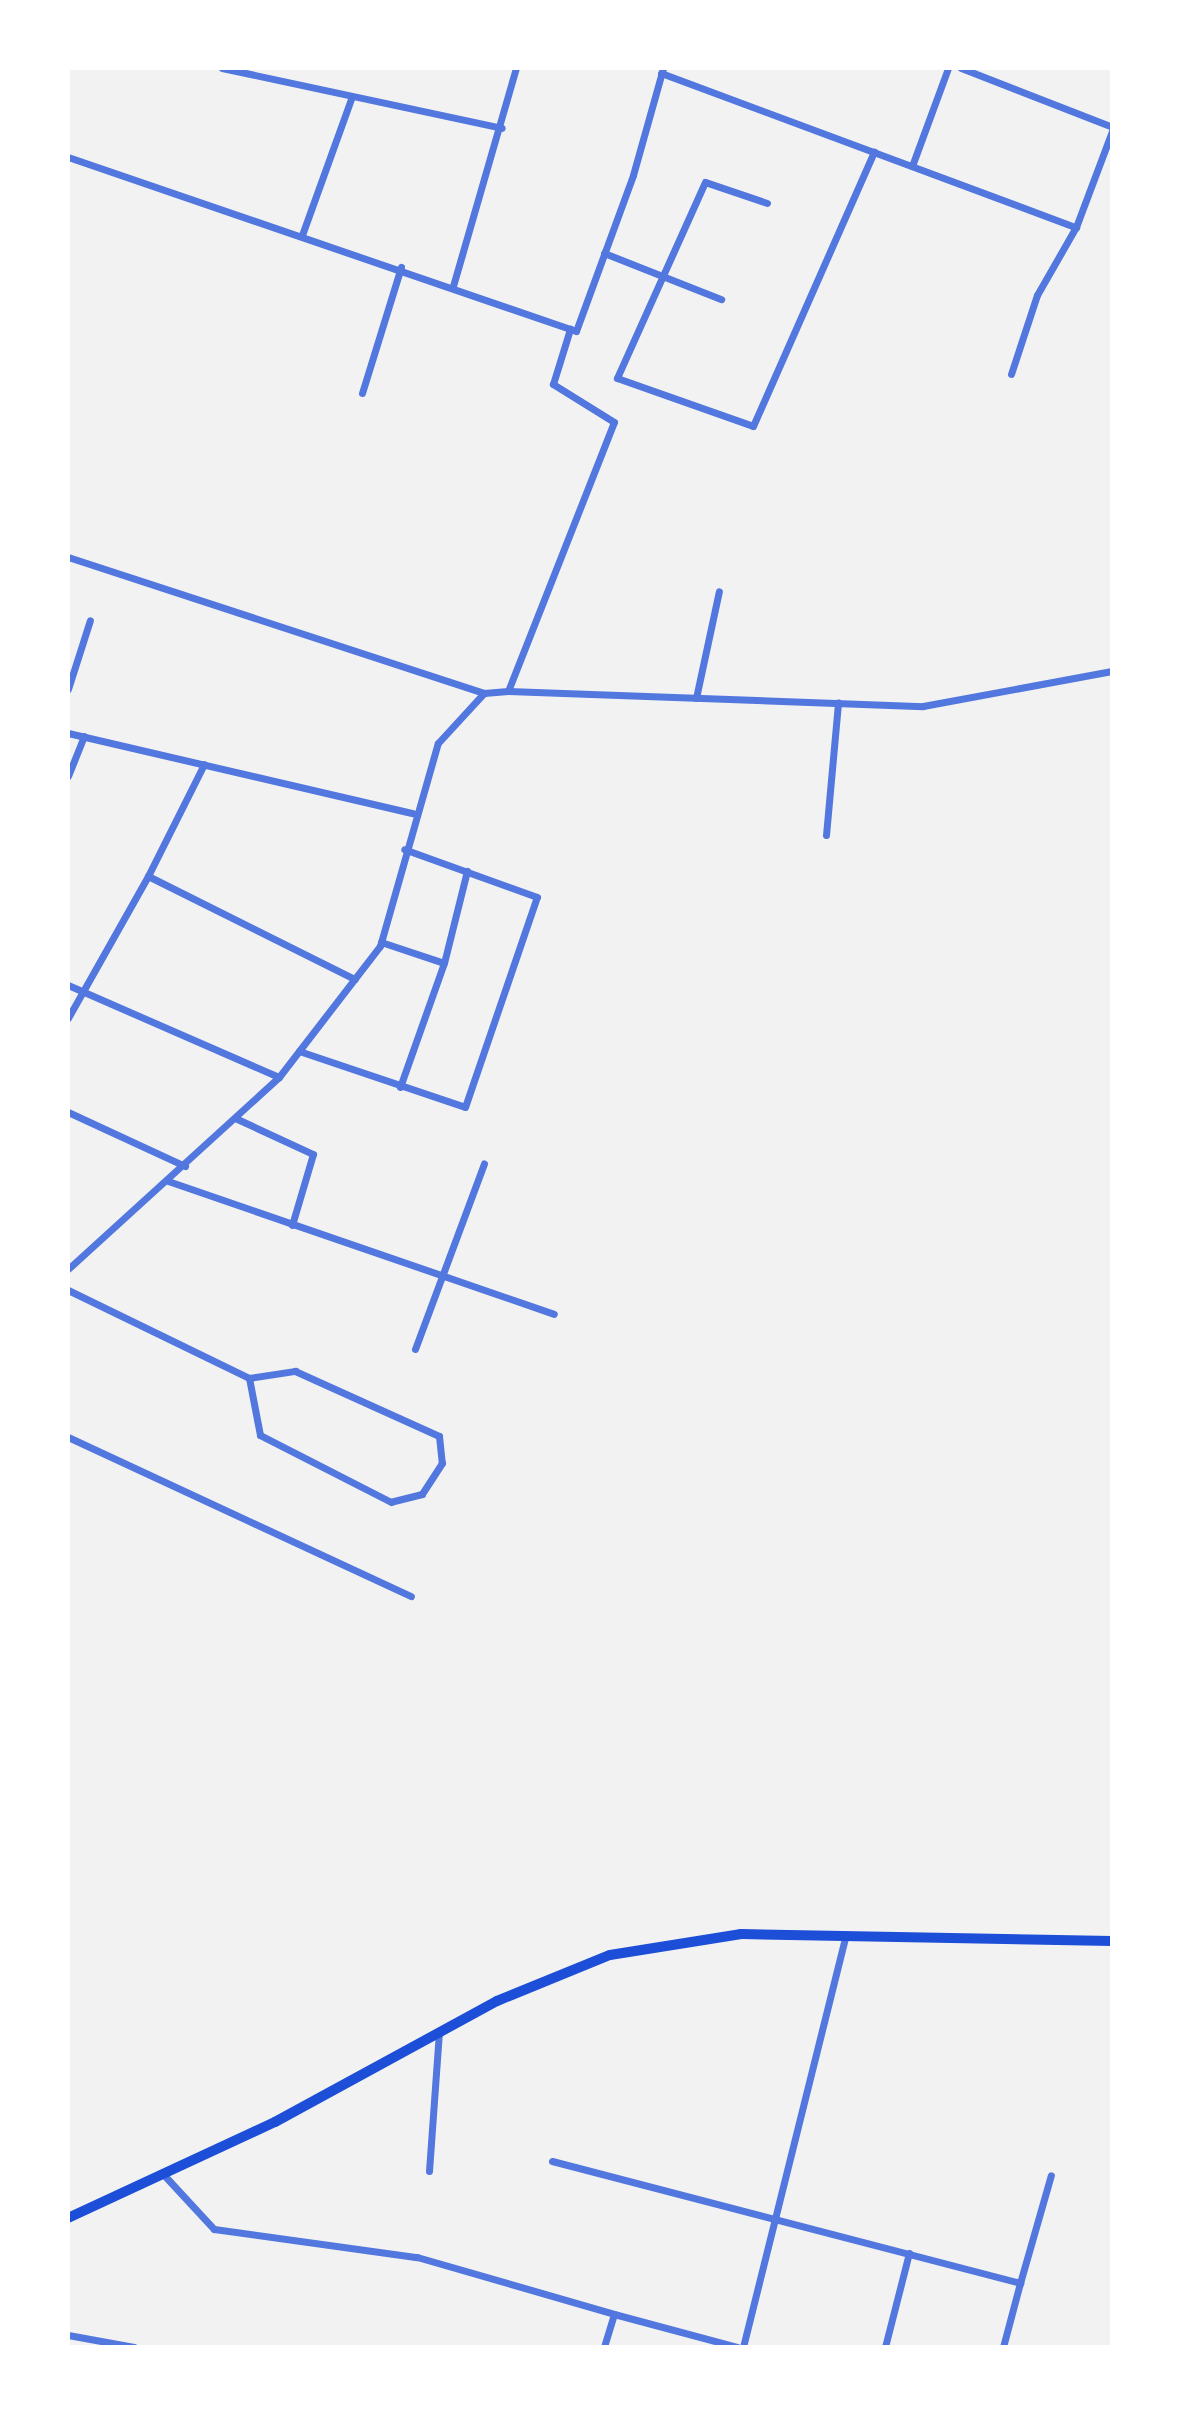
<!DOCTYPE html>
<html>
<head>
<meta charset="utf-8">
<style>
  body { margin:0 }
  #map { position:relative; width:1180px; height:2415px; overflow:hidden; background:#f2f2f2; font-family:"Open Sans",sans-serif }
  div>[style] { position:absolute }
  .minor>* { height:7px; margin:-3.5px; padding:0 3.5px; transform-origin:3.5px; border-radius:3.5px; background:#5277de }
  .secondary>* { height:10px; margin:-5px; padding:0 5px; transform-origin:5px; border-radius:5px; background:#1d4ed8 }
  span { translate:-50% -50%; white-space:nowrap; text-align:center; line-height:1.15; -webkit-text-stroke:7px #fff; paint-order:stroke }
  .frame { position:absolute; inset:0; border:70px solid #fff; pointer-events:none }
</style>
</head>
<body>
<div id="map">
  <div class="minor">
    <div style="left:222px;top:68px;width:286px;rotate:12.1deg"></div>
    <div style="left:961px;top:68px;width:162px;rotate:21.3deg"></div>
    <div style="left:661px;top:73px;width:443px;rotate:20.4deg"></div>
    <div style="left:68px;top:157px;width:537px;rotate:18.91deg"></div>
    <div style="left:576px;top:331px;width:166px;rotate:-69.9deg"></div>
    <div style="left:633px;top:175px;width:111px;rotate:-74.3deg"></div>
    <div style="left:912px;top:166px;width:104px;rotate:-69.8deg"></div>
    <div style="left:767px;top:203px;width:65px;rotate:-161.3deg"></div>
    <div style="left:705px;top:182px;width:215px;rotate:114.2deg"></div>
    <div style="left:617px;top:378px;width:144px;rotate:19.4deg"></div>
    <div style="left:753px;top:426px;width:300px;rotate:-66.2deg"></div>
    <div style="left:302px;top:235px;width:145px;rotate:-70.2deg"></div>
    <div style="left:604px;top:253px;width:126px;rotate:21.5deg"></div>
    <div style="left:453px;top:286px;width:227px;rotate:-73.9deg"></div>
    <div style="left:1011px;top:374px;width:83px;rotate:-71.8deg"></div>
    <div style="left:1037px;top:295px;width:78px;rotate:-60.2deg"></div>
    <div style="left:1076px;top:227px;width:103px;rotate:-69.4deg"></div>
    <div style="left:362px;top:393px;width:132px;rotate:-72.8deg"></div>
    <div style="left:68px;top:557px;width:438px;rotate:18.1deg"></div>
    <div style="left:68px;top:689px;width:72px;rotate:-72.3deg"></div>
    <div style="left:508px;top:691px;width:415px;rotate:2.1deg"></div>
    <div style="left:923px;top:706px;width:192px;rotate:-10.5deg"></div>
    <div style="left:696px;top:698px;width:109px;rotate:-77.9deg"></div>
    <div style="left:68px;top:733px;width:354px;rotate:13.1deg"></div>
    <div style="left:68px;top:776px;width:43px;rotate:-68.2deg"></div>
    <div style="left:826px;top:835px;width:133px;rotate:-84.8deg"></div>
    <div style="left:148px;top:876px;width:125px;rotate:-63.4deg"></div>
    <div style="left:381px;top:942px;width:66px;rotate:18.4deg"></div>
    <div style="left:68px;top:985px;width:230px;rotate:23.6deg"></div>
    <div style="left:68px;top:1018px;width:163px;rotate:-60.6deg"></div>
    <div style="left:148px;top:876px;width:231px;rotate:26.5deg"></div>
    <div style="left:299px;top:1051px;width:175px;rotate:18.6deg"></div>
    <div style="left:465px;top:1107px;width:222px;rotate:-71.1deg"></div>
    <div style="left:537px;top:897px;width:141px;rotate:-160.2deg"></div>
    <div style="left:400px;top:1087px;width:132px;rotate:-70.5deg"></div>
    <div style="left:444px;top:963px;width:95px;rotate:-76deg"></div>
    <div style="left:68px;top:1112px;width:129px;rotate:24.8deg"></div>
    <div style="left:235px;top:1118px;width:86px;rotate:24.8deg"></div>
    <div style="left:313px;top:1154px;width:74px;rotate:106.5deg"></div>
    <div style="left:168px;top:1181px;width:408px;rotate:19deg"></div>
    <div style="left:68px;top:1269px;width:285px;rotate:-42.3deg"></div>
    <div style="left:279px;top:1077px;width:165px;rotate:-52.4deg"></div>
    <div style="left:380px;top:946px;width:211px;rotate:-74.1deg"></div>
    <div style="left:438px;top:743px;width:68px;rotate:-47.4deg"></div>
    <div style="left:484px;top:693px;width:24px;rotate:-5deg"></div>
    <div style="left:508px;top:691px;width:289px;rotate:-68.5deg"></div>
    <div style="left:614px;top:422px;width:72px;rotate:-148.1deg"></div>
    <div style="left:553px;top:384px;width:58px;rotate:-72.8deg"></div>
    <div style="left:68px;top:1290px;width:201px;rotate:25.9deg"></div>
    <div style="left:249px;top:1378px;width:47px;rotate:-8.7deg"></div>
    <div style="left:295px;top:1371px;width:158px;rotate:24.3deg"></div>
    <div style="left:439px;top:1436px;width:27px;rotate:84deg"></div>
    <div style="left:442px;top:1463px;width:37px;rotate:123deg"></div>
    <div style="left:422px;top:1494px;width:32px;rotate:166deg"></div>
    <div style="left:391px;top:1502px;width:147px;rotate:-152.9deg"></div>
    <div style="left:260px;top:1435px;width:58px;rotate:-100.9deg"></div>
    <div style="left:415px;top:1349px;width:198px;rotate:-69.6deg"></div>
    <div style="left:68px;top:1437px;width:378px;rotate:24.9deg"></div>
    <div style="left:552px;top:2161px;width:484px;rotate:14.6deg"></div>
    <div style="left:1020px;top:2283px;width:66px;rotate:104.9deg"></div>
    <div style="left:429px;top:2171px;width:138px;rotate:-85.9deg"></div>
    <div style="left:163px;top:2174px;width:75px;rotate:47.2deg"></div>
    <div style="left:214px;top:2229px;width:205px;rotate:7.9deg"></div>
    <div style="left:417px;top:2257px;width:205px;rotate:16.1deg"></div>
    <div style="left:614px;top:2314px;width:34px;rotate:107deg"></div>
    <div style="left:1020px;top:2283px;width:112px;rotate:-74deg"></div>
    <div style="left:614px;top:2314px;width:127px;rotate:15deg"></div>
    <div style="left:68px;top:2335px;width:67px;rotate:10.3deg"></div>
    <div style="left:743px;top:2347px;width:422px;rotate:-76deg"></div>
    <div style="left:885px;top:2347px;width:97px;rotate:-75.7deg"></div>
  </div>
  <div class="secondary">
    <div style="left:68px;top:2218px;width:228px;rotate:-24.9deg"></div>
    <div style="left:275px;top:2122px;width:253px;rotate:-28.6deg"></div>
    <div style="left:497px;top:2001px;width:122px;rotate:-22.2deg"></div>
    <div style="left:610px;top:1955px;width:133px;rotate:-9.1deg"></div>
    <div style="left:741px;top:1934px;width:371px;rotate:1.1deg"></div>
  </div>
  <div class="frame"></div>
</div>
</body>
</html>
